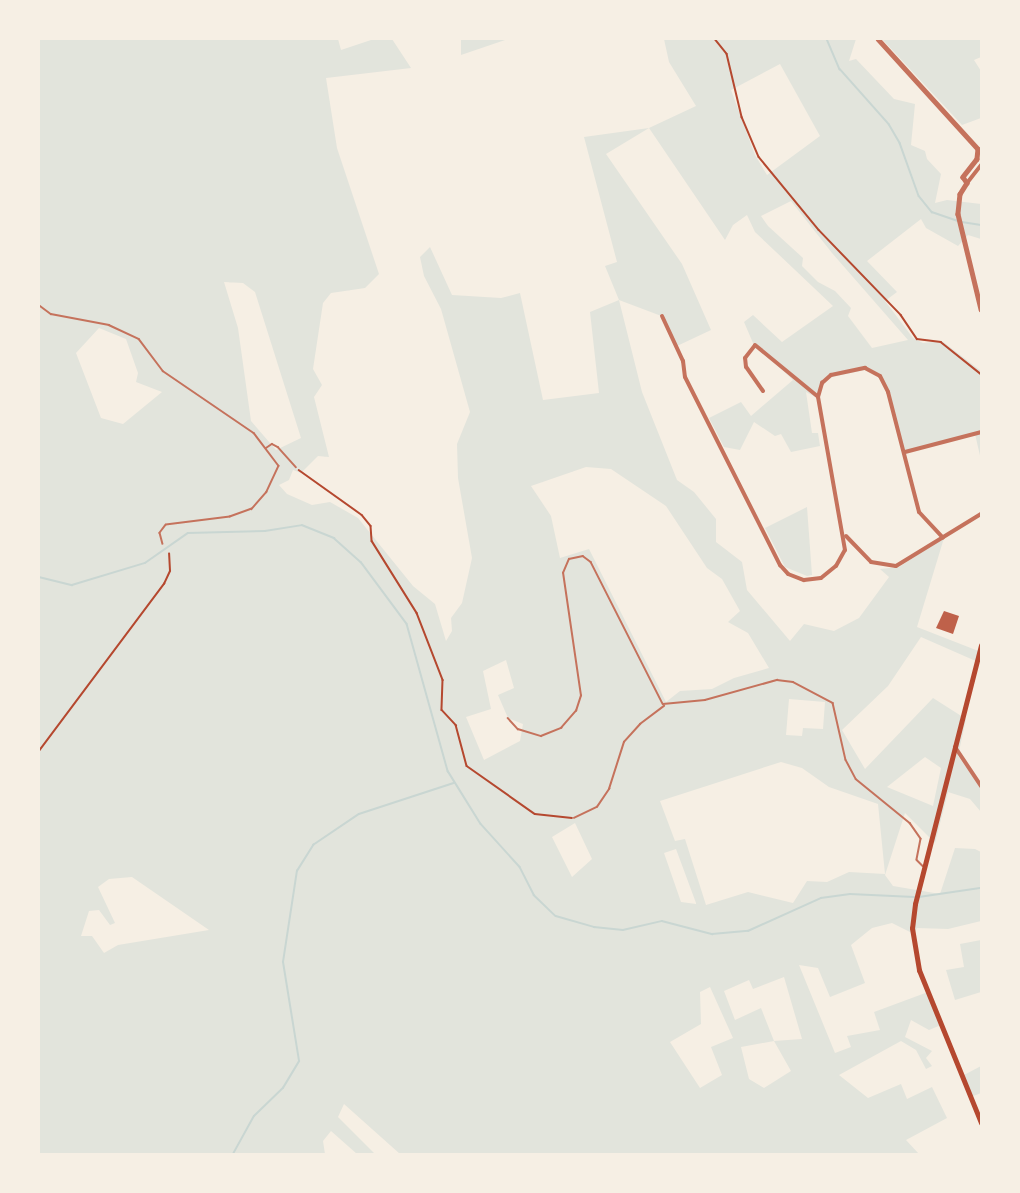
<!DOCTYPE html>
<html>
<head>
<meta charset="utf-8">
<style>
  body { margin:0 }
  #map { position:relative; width:1020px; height:1193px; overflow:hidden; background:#f6efe4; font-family:Lora,serif }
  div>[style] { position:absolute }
  .green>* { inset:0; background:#e2e4dc }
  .stream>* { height:1.5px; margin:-0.75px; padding:0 0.75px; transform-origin:0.75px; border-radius:0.75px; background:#c9d6d2 }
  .building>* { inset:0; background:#bf614a }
  .path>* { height:1.5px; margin:-0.75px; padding:0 0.75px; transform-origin:0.75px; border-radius:0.75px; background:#b5482f }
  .service>* { height:1.5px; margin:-0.75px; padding:0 0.75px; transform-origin:0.75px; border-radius:0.75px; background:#c5725c }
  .minor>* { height:4px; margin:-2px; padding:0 2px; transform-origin:2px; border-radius:2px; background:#c5725c }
  .tertiary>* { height:4.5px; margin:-2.25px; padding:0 2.25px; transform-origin:2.25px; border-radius:2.25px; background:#c5725c }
  .secondary>* { height:5px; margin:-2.5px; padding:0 2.5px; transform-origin:2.5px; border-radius:2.5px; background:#b5482f }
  span { translate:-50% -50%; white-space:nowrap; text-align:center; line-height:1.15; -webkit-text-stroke:6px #f6efe4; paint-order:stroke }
  .frame { position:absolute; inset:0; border:40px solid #f6efe4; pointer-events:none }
</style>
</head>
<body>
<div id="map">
  <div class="green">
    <div style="clip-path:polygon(evenodd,39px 39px,338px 39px,341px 50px,374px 39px,392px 39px,411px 68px,326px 78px,337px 148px,379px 274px,365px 288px,331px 293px,323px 303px,313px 369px,322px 385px,314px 397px,329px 457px,318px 456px,301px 473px,293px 470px,289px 480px,279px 485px,287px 494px,312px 505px,330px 502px,358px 518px,413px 586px,435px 604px,446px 641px,452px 631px,451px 618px,462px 603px,472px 558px,458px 478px,457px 444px,470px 412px,441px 309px,424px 276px,420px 257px,430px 247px,452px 295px,501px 298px,520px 293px,543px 400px,599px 393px,590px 312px,619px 300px,605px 266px,617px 262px,584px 137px,649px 128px,696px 106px,669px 62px,664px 39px,856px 39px,849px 61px,856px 59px,894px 99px,915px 104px,911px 145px,925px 151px,927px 159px,941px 174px,935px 203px,947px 200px,981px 204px,981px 239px,968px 235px,958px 246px,926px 228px,921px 219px,867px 261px,897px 292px,885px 301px,913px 338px,923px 343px,942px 341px,981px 371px,981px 460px,975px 434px,905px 452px,888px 392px,880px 377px,865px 370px,832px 377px,823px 384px,819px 399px,806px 392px,812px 433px,818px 433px,820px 446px,791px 452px,781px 434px,775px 436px,754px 422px,740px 450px,724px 447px,709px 418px,741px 402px,751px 416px,793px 380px,753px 343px,744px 322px,753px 315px,782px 342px,833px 306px,755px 232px,747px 215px,733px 225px,725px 240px,649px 128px,606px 154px,682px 264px,711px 330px,677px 346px,664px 317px,619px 300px,642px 392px,677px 480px,694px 492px,716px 519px,716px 542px,742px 562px,747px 590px,790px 641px,804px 624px,834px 631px,859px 618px,889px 577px,880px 569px,899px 567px,944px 538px,917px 627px,981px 652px,978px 662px,921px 637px,888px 686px,842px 730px,865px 769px,933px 698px,966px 719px,958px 756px,981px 788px,981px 812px,970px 799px,948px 792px,935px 843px,905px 813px,885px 875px,893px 886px,940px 894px,955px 848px,975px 849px,981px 852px,981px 921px,948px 929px,917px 928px,914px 934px,892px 923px,872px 928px,851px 945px,865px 983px,830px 997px,818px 968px,799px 965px,835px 1053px,851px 1047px,847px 1036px,880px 1030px,874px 1012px,928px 992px,941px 1025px,929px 1030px,911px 1020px,905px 1037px,932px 1051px,926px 1058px,932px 1066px,926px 1069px,916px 1050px,901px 1041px,839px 1075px,868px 1098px,901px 1084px,907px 1099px,932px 1087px,947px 1118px,906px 1140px,919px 1154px,400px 1154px,344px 1104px,338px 1117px,375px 1154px,357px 1154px,331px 1131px,323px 1141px,325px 1154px,39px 1154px,39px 39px,780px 64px,820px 136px,767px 175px,755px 155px,731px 90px,780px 64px,39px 39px,791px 201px,832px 253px,908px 340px,872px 348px,848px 316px,851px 308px,835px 291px,818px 282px,802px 266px,803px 258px,768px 226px,761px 216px,791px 201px,39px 39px,224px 282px,243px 283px,255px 292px,301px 438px,276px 450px,251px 421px,238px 328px,224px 282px,39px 39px,99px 328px,126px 339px,138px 373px,136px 382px,162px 392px,123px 424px,101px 418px,76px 353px,99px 328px,39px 39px,586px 467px,611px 469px,666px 506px,707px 568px,722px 579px,740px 611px,728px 622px,748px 633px,769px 668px,734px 678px,712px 689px,680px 691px,666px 702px,589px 549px,560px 558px,551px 516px,531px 486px,586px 467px,39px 39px,506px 660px,514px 688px,498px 695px,508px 718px,523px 724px,520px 741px,484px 760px,466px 717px,491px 709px,483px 671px,506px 660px,39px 39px,789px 699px,825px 702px,823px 729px,803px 728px,802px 736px,786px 735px,789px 699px,39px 39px,925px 757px,941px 768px,933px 806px,887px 787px,925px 757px,39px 39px,781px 762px,802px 768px,829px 787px,878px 804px,885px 874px,849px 872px,827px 882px,807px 881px,793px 903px,748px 892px,706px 905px,685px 839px,675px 841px,660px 801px,781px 762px,39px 39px,575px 823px,592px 859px,572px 877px,552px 837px,575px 823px,39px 39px,676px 849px,696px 903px,696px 904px,681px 902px,664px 853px,676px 849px,39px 39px,132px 877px,209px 930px,118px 945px,104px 953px,92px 936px,81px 936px,89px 911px,99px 910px,110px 925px,115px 923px,98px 887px,109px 879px,132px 877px,39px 39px,784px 977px,802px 1039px,774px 1041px,761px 1008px,735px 1020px,724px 991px,749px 980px,753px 989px,784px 977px,39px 39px,710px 987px,733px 1038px,711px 1047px,722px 1075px,700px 1088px,670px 1042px,701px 1024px,700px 992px,710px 987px,39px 39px,774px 1041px,791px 1071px,764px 1088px,749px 1079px,741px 1047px,774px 1041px)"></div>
    <div style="clip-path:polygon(461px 39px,508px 39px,461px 55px)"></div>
    <div style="clip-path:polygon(882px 39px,981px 39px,981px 57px,974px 60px,981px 71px,981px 118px,962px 125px)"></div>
    <div style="clip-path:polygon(807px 507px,812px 575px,807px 576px,785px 567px,765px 528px)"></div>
    <div style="clip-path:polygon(981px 940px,981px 992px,955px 1000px,946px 970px,964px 967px,960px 944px)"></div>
    <div style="clip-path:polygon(981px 1066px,981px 1093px,971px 1097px,964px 1075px)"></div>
  </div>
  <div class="stream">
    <div style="left:827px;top:39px;width:33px;rotate:67deg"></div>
    <div style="left:840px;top:69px;width:74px;rotate:48.3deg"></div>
    <div style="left:889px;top:124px;width:22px;rotate:60deg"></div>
    <div style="left:900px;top:143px;width:56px;rotate:70.3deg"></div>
    <div style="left:919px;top:196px;width:21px;rotate:51deg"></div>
    <div style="left:932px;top:212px;width:28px;rotate:19deg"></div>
    <div style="left:962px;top:222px;width:19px;rotate:9deg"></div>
    <div style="left:39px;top:577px;width:34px;rotate:14deg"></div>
    <div style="left:72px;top:585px;width:76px;rotate:-16.8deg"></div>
    <div style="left:145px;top:563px;width:52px;rotate:-34.9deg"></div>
    <div style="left:188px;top:533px;width:77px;rotate:-1.5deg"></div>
    <div style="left:265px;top:531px;width:37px;rotate:-9deg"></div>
    <div style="left:302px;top:525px;width:35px;rotate:22deg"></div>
    <div style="left:334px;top:538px;width:36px;rotate:42deg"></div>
    <div style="left:361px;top:562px;width:77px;rotate:53.4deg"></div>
    <div style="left:407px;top:624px;width:153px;rotate:74.4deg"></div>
    <div style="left:448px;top:771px;width:62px;rotate:58.1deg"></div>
    <div style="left:481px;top:824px;width:58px;rotate:47.8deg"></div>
    <div style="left:520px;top:867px;width:31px;rotate:63deg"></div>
    <div style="left:534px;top:895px;width:30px;rotate:44deg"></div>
    <div style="left:556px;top:916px;width:40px;rotate:16deg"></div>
    <div style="left:594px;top:927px;width:29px;rotate:6deg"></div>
    <div style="left:623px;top:930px;width:40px;rotate:-13deg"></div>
    <div style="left:662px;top:921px;width:52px;rotate:14.6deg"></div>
    <div style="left:712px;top:934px;width:36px;rotate:-5deg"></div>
    <div style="left:748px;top:931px;width:80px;rotate:-24.3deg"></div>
    <div style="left:821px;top:898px;width:29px;rotate:-8deg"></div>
    <div style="left:850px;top:894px;width:64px;rotate:2.7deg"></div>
    <div style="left:919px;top:897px;width:63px;rotate:-8.3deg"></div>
    <div style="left:233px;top:1154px;width:43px;rotate:-61.1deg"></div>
    <div style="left:254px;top:1116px;width:40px;rotate:-44deg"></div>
    <div style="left:283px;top:1088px;width:31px;rotate:-59deg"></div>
    <div style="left:299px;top:1061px;width:100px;rotate:-99.2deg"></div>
    <div style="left:283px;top:962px;width:92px;rotate:-81.3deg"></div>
    <div style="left:297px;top:871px;width:31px;rotate:-58deg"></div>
    <div style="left:313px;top:845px;width:55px;rotate:-34deg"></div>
    <div style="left:359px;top:814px;width:100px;rotate:-18.1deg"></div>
  </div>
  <div class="building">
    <div style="clip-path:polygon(944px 611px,959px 616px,953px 634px,936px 628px)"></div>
  </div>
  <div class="path">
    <div style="left:715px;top:39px;width:19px;rotate:51deg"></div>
    <div style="left:727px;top:54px;width:65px;rotate:76.6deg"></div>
    <div style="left:742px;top:117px;width:43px;rotate:67deg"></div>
    <div style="left:759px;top:157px;width:94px;rotate:50.6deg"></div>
    <div style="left:819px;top:230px;width:118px;rotate:46deg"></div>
    <div style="left:901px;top:315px;width:29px;rotate:56deg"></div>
    <div style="left:917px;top:339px;width:24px;rotate:7deg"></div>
    <div style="left:941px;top:342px;width:51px;rotate:38.7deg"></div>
    <div style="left:299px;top:470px;width:77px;rotate:35.5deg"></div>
    <div style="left:362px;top:515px;width:14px;rotate:51deg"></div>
    <div style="left:371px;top:526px;width:15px;rotate:86deg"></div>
    <div style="left:372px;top:541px;width:85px;rotate:58deg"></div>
    <div style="left:417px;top:613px;width:72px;rotate:68.8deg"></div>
    <div style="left:443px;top:680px;width:30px;rotate:92deg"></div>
    <div style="left:442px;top:710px;width:21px;rotate:47deg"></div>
    <div style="left:456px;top:725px;width:42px;rotate:75deg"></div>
    <div style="left:467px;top:766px;width:83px;rotate:35.2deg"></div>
    <div style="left:535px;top:814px;width:37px;rotate:6deg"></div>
    <div style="left:39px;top:751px;width:209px;rotate:-53.2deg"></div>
    <div style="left:164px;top:584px;width:14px;rotate:-65deg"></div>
    <div style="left:170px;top:571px;width:17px;rotate:-93deg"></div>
  </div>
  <div class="service">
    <div style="left:39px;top:305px;width:15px;rotate:37deg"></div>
    <div style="left:51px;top:314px;width:59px;rotate:10.7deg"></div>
    <div style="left:109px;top:325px;width:33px;rotate:25deg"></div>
    <div style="left:139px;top:339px;width:40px;rotate:53deg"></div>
    <div style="left:163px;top:371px;width:110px;rotate:34.3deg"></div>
    <div style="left:254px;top:433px;width:41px;rotate:52.9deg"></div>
    <div style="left:279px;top:466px;width:29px;rotate:115deg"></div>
    <div style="left:267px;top:492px;width:23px;rotate:131deg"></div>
    <div style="left:252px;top:509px;width:23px;rotate:160deg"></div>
    <div style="left:230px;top:517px;width:64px;rotate:172.9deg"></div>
    <div style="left:166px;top:525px;width:10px;rotate:127deg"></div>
    <div style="left:160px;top:533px;width:11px;rotate:75deg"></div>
    <div style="left:266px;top:448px;width:7px;rotate:-34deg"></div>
    <div style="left:272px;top:444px;width:7px;rotate:27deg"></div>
    <div style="left:278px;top:447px;width:27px;rotate:48deg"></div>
    <div style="left:508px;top:718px;width:15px;rotate:48deg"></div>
    <div style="left:518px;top:729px;width:24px;rotate:17deg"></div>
    <div style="left:541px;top:736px;width:22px;rotate:-22deg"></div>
    <div style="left:561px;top:728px;width:23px;rotate:-49deg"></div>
    <div style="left:576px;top:711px;width:16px;rotate:-72deg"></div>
    <div style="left:581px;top:696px;width:124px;rotate:-98.3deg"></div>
    <div style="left:563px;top:573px;width:15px;rotate:-67deg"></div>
    <div style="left:569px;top:559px;width:14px;rotate:-12deg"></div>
    <div style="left:583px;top:556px;width:10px;rotate:37deg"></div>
    <div style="left:591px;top:562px;width:159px;rotate:63.1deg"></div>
    <div style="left:663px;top:704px;width:42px;rotate:-5.4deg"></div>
    <div style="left:705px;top:700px;width:75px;rotate:-15.5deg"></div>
    <div style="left:777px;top:680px;width:16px;rotate:7deg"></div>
    <div style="left:793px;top:682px;width:45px;rotate:27.7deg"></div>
    <div style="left:833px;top:703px;width:58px;rotate:77.2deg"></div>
    <div style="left:846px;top:760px;width:21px;rotate:62deg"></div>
    <div style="left:856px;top:779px;width:70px;rotate:39.2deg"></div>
    <div style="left:910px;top:823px;width:19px;rotate:55deg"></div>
    <div style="left:921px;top:839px;width:21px;rotate:101deg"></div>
    <div style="left:917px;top:860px;width:8px;rotate:45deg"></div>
    <div style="left:574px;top:818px;width:25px;rotate:-26deg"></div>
    <div style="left:597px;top:807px;width:22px;rotate:-56deg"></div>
    <div style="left:609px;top:789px;width:49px;rotate:-72.3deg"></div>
    <div style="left:624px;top:742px;width:24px;rotate:-48deg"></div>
    <div style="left:640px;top:724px;width:30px;rotate:-37deg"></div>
  </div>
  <div class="minor">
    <div style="left:967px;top:183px;width:23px;rotate:-52deg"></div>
    <div style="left:662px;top:316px;width:50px;rotate:65deg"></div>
    <div style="left:683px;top:361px;width:16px;rotate:83deg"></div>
    <div style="left:685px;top:377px;width:211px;rotate:63.2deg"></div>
    <div style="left:780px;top:565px;width:12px;rotate:48deg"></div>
    <div style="left:788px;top:574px;width:17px;rotate:21deg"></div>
    <div style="left:804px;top:580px;width:17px;rotate:-7deg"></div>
    <div style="left:821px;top:578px;width:19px;rotate:-39deg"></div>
    <div style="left:836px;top:566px;width:18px;rotate:-61deg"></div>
    <div style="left:845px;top:550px;width:155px;rotate:-100deg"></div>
    <div style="left:818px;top:397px;width:15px;rotate:-74deg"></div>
    <div style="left:822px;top:383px;width:12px;rotate:-42deg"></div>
    <div style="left:831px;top:375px;width:35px;rotate:-12deg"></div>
    <div style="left:865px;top:368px;width:17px;rotate:28deg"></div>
    <div style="left:880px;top:376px;width:18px;rotate:63deg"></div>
    <div style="left:888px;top:392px;width:124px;rotate:75.5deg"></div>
    <div style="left:919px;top:512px;width:35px;rotate:47deg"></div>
    <div style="left:763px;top:391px;width:29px;rotate:-125deg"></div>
    <div style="left:746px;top:367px;width:9px;rotate:-96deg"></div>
    <div style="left:745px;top:358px;width:16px;rotate:-52deg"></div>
    <div style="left:755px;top:345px;width:80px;rotate:39.4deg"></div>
    <div style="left:905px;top:452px;width:79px;rotate:-14.7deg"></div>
    <div style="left:846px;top:536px;width:36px;rotate:46deg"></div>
    <div style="left:871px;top:562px;width:25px;rotate:9deg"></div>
    <div style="left:896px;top:566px;width:100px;rotate:-31.5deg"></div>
    <div style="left:955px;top:747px;width:47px;rotate:56.3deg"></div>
  </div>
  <div class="tertiary">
    <div style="left:878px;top:39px;width:149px;rotate:47.7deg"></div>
    <div style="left:978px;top:149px;width:10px;rotate:96deg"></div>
    <div style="left:977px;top:159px;width:23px;rotate:128deg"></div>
    <div style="left:963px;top:177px;width:7px;rotate:56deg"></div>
    <div style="left:967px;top:183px;width:13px;rotate:122deg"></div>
    <div style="left:960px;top:194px;width:20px;rotate:96deg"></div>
    <div style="left:958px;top:214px;width:98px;rotate:76.4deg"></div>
  </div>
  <div class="secondary">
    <div style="left:981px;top:645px;width:267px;rotate:104.3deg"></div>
    <div style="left:915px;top:904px;width:24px;rotate:97deg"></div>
    <div style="left:912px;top:928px;width:43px;rotate:80.5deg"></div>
    <div style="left:919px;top:970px;width:165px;rotate:67.9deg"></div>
  </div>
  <div class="frame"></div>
</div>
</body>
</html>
